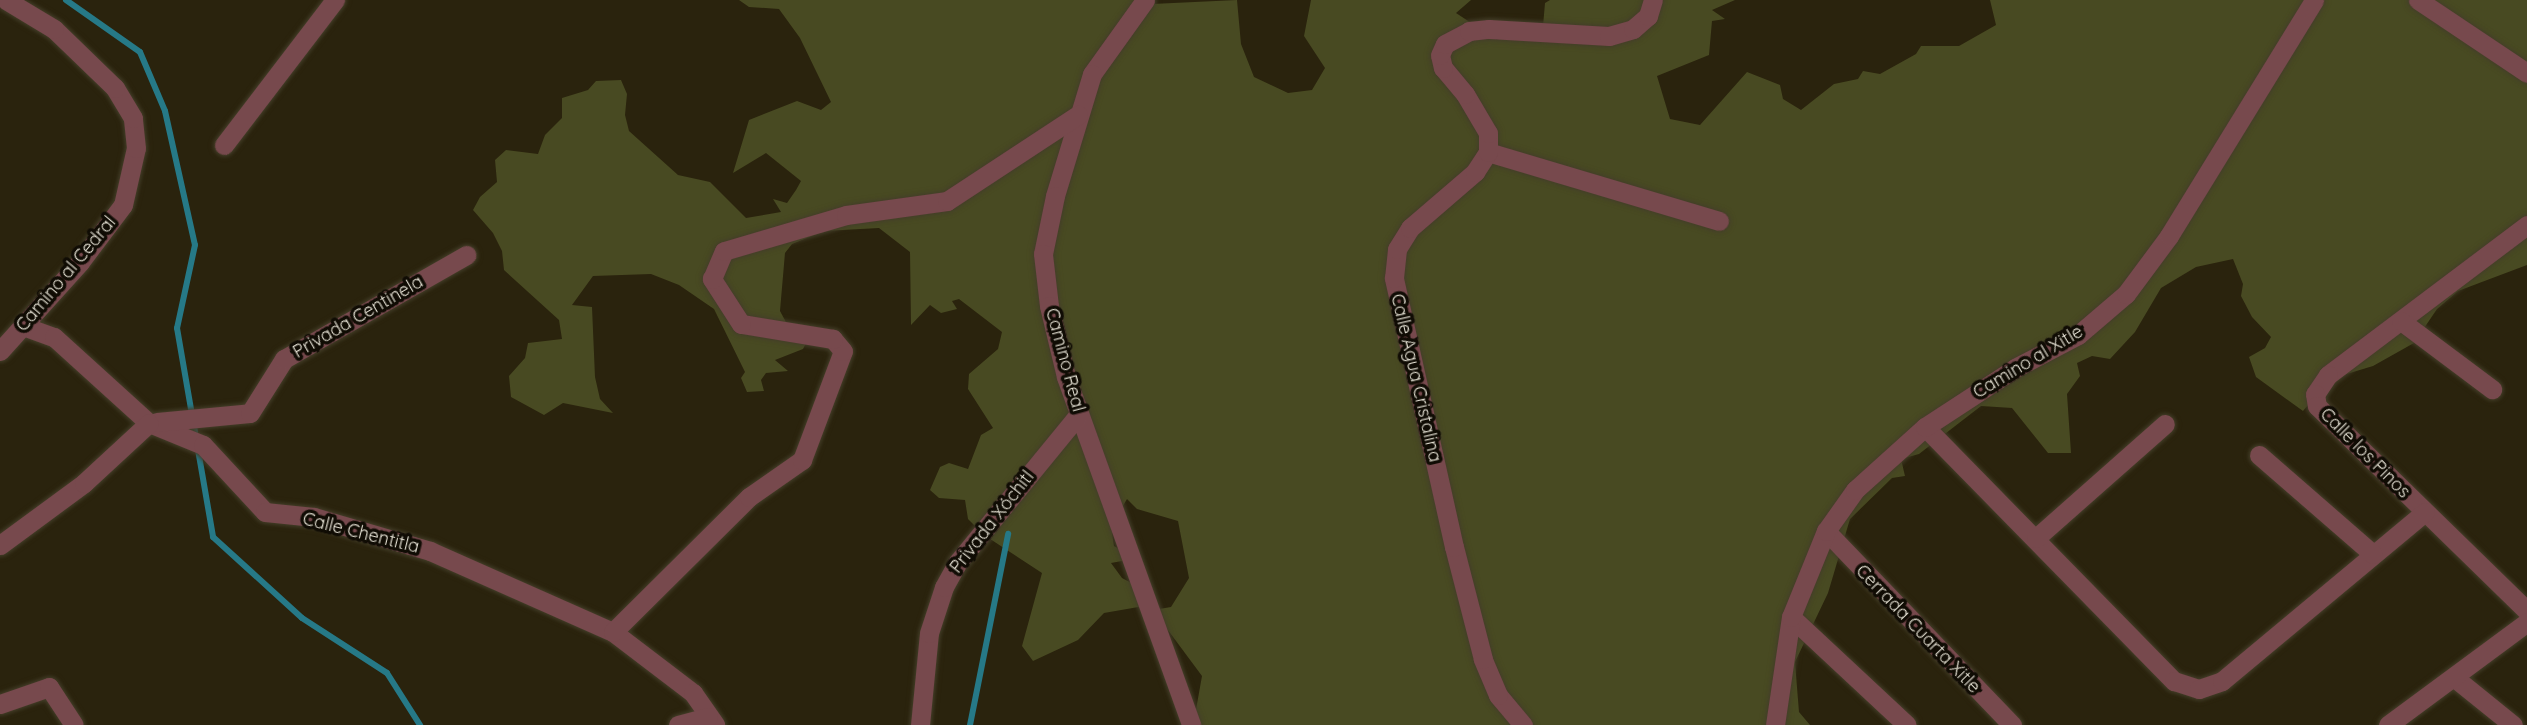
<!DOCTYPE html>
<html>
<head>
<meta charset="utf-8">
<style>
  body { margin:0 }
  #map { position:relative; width:2527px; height:725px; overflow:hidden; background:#2a230d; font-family:Quicksand,sans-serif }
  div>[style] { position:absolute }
  .green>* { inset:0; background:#484a22 }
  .stream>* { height:6px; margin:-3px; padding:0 3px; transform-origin:3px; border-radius:3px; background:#267987 }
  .roads { filter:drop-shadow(0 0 2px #443e29) drop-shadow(0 0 2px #443e29) }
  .minor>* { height:19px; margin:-9.5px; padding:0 9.5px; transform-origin:9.5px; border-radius:9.5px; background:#77494d }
  .tertiary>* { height:19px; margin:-9.5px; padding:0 9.5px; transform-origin:9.5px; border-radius:9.5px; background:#77494d }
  span { translate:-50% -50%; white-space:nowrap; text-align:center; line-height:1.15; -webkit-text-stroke:7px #100c04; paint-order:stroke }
  .street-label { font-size:18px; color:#e5e1d4 }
</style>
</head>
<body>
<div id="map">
  <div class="green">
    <div style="clip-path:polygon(739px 0,1146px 0,1152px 4px,1237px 0,1241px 44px,1254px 77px,1288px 93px,1312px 90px,1325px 68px,1304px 36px,1311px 0,1471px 0,1456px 13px,1497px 40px,1513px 30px,1543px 26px,1545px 3px,1550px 0,1735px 0,1712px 10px,1725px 19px,1712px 21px,1709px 55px,1657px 76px,1670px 119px,1700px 125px,1747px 72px,1780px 85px,1783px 99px,1801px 110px,1834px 84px,1858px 79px,1863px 71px,1880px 74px,1916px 54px,1921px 46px,1959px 46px,1996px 25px,1990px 0,2527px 0,2527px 265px,2458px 291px,2437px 309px,2414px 343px,2373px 366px,2330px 379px,2303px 411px,2256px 377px,2249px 357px,2265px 348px,2271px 337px,2252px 317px,2241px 296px,2243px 284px,2233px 259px,2196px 267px,2161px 288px,2135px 332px,2110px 359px,2092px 356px,2077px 363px,2080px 376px,2067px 394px,2071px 453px,2048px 453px,2012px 408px,1981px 406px,1919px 454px,1901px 459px,1905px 476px,1892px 478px,1850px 519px,1828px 593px,1795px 662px,1799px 712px,1810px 725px,1198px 725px,1195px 715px,1202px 676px,1153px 610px,1171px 607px,1189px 578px,1178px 521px,1137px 509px,1127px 499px,1111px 526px,1114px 546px,1126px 553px,1122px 561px,1111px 563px,1122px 578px,1139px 587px,1150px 605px,1104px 613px,1078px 640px,1033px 661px,1022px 646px,1042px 573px,984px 535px,968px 519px,965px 500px,939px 498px,930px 490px,940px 467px,949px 463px,968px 469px,981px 435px,993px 428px,968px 389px,969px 374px,998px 349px,1002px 332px,959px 299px,952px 301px,957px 309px,941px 313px,930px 305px,911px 325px,910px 252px,879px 228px,824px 231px,792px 244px,785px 253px,780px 311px,787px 324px,810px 336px,803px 349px,775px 360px,788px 371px,766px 373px,761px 380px,764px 391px,747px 392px,741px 378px,745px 372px,714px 309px,679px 285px,651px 274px,593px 276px,572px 305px,592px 307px,595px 377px,600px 399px,613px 413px,563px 403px,544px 415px,511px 397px,509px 376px,525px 358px,528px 343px,562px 339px,559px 320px,504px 270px,502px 251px,493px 233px,473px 210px,480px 197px,497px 182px,495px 160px,506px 150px,538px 154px,545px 135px,562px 118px,562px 98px,588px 90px,596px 81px,621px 80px,627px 94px,625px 115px,629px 131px,678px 175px,710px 182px,746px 218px,781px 212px,773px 199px,787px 203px,796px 190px,801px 181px,766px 153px,733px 173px,749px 120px,797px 101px,821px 110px,831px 102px,800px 38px,779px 9px,749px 7px)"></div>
  </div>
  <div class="stream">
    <div style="left:66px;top:0;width:90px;rotate:35.1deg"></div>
    <div style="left:140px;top:52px;width:64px;rotate:67deg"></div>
    <div style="left:165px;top:111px;width:137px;rotate:77.4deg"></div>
    <div style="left:195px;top:245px;width:85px;rotate:102.2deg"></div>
    <div style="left:177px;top:328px;width:212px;rotate:80.2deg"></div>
    <div style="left:213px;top:537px;width:120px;rotate:42.3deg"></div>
    <div style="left:302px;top:618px;width:101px;rotate:32.9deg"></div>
    <div style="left:387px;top:673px;width:62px;rotate:57.6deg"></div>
    <div style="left:970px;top:725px;width:195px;rotate:-78.7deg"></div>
  </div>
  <div class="roads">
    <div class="minor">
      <div style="left:1145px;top:0;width:91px;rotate:125.6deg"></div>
      <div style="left:1092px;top:74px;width:127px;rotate:106.9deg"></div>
      <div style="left:1055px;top:196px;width:59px;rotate:101.7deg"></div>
      <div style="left:1043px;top:254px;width:52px;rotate:83.4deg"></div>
      <div style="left:1049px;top:306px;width:73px;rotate:76.5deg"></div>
      <div style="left:1066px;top:377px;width:370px;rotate:70.2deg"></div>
      <div style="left:2418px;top:0;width:131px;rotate:33.8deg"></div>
      <div style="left:224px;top:145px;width:183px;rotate:-52.6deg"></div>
      <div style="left:1488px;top:152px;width:241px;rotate:16.6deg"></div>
      <div style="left:2527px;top:225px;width:249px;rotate:143deg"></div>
      <div style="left:2328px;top:375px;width:23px;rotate:124deg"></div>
      <div style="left:2315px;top:394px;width:12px;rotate:81deg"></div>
      <div style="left:2317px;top:406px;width:293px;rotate:44.3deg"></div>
      <div style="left:2401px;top:321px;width:114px;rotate:36.8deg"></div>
      <div style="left:23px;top:326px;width:33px;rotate:20deg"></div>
      <div style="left:54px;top:337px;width:128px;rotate:42.2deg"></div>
      <div style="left:149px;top:423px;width:58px;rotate:22.2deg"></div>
      <div style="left:203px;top:445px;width:91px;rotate:47.2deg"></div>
      <div style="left:265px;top:512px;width:49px;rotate:5.8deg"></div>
      <div style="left:314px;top:517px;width:121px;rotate:16.3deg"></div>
      <div style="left:430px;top:551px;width:200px;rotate:23.9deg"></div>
      <div style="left:613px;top:632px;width:101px;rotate:37.3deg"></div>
      <div style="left:693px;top:693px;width:39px;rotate:55deg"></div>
      <div style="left:0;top:351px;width:120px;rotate:-48deg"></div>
      <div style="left:80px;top:262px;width:71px;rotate:-53deg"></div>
      <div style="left:123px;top:205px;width:58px;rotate:-77.2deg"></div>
      <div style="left:136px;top:148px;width:30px;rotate:-96deg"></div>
      <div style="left:133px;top:118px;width:35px;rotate:-121deg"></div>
      <div style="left:115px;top:88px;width:85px;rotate:-136deg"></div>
      <div style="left:54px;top:29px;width:56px;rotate:-148.9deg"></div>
      <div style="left:157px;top:422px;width:93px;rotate:-5.5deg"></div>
      <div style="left:250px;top:413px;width:64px;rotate:-57.8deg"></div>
      <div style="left:284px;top:359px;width:210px;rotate:-29.7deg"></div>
      <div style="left:1925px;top:427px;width:356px;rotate:45.6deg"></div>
      <div style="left:2174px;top:681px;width:26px;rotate:18deg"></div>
      <div style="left:2199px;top:689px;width:24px;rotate:-19deg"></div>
      <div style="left:2222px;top:681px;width:264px;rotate:-39.8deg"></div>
      <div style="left:2259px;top:455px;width:151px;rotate:41deg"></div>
      <div style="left:1826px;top:531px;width:269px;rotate:46.2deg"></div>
      <div style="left:2036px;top:538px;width:172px;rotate:-41.5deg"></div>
      <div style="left:0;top:545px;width:104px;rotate:-36.4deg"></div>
      <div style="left:84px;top:483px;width:88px;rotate:-42.7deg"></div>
      <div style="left:1791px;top:617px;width:158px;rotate:43deg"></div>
      <div style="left:613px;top:632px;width:192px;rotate:-44.8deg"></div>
      <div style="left:749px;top:497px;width:65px;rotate:-34.9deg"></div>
      <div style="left:802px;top:460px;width:116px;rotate:-69.4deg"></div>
      <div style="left:843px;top:351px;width:16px;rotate:-130deg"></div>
      <div style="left:833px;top:339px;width:93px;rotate:-170.7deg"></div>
      <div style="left:741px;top:324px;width:54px;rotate:-122.8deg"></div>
      <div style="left:712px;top:279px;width:30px;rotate:-67deg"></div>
      <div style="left:724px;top:251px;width:127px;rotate:-16.4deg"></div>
      <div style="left:846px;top:215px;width:102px;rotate:-7.9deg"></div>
      <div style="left:947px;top:201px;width:157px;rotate:-33.3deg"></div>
      <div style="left:2456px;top:679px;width:73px;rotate:38.9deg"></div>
      <div style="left:0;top:704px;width:52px;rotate:-19.1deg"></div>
      <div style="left:49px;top:687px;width:45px;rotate:56.7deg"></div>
      <div style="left:678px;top:725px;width:31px;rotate:-15deg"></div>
      <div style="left:920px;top:725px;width:92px;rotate:-84.4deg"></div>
      <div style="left:929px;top:633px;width:48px;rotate:-71.9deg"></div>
      <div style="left:944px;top:587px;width:29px;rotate:-61deg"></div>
      <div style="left:958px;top:562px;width:191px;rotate:-50.7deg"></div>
      <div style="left:1523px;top:725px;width:39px;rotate:-130deg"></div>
      <div style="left:1498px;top:695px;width:39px;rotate:-113deg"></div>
      <div style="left:1483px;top:659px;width:116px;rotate:-104.5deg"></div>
      <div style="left:1454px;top:547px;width:276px;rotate:-102.6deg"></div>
      <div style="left:1394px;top:278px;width:29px;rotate:-84deg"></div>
      <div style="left:1397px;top:249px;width:25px;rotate:-58deg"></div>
      <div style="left:1410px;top:228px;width:86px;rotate:-40.7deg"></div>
      <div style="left:1475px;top:172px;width:24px;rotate:-57deg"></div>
      <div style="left:1488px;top:152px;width:19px;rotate:-90deg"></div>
      <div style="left:1488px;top:133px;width:45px;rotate:-120.5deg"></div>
      <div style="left:1465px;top:94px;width:34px;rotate:-130deg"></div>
      <div style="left:1443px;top:68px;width:13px;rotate:-103deg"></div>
      <div style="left:1440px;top:55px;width:12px;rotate:-66deg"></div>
      <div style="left:1445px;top:44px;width:27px;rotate:-28deg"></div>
      <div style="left:1469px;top:31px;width:20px;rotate:-6deg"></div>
      <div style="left:1489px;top:29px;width:120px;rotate:3.3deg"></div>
      <div style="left:1609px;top:36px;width:25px;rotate:-16deg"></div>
      <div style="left:1633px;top:29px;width:20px;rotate:-41deg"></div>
      <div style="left:1648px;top:16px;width:17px;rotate:-73deg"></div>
      <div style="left:2388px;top:725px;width:173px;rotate:-36.5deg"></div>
    </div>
    <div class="tertiary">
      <div style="left:1775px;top:725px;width:109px;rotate:-81.6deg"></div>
      <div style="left:1791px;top:617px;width:93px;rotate:-67.9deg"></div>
      <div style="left:1826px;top:531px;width:50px;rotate:-54.7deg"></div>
      <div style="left:1855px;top:490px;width:94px;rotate:-42deg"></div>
      <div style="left:1925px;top:427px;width:108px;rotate:-33.2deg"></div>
      <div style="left:2015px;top:368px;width:71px;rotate:-27.6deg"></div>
      <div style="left:2078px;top:335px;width:63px;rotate:-40.5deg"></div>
      <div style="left:2126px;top:294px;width:72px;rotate:-53.4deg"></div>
      <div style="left:2169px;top:236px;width:277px;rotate:-58.4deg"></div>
    </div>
  </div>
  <div class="street-label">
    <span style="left:66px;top:274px;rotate:-50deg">Camino al Cedral</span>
    <span style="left:358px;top:317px;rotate:-30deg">Privada Centinela</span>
    <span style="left:1065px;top:360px;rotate:75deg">Camino Real</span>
    <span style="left:2028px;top:362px;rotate:-31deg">Camino al Xitle</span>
    <span style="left:1416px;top:378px;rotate:77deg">Calle Agua Cristalina</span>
    <span style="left:2365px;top:453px;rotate:45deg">Calle los Pinos</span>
    <span style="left:992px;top:522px;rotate:-52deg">Privada Xóchitl</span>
    <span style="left:361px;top:533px;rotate:14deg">Calle Chentitla</span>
    <span style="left:1918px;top:629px;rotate:46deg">Cerrada Cuarta Xitle</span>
  </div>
</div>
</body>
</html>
